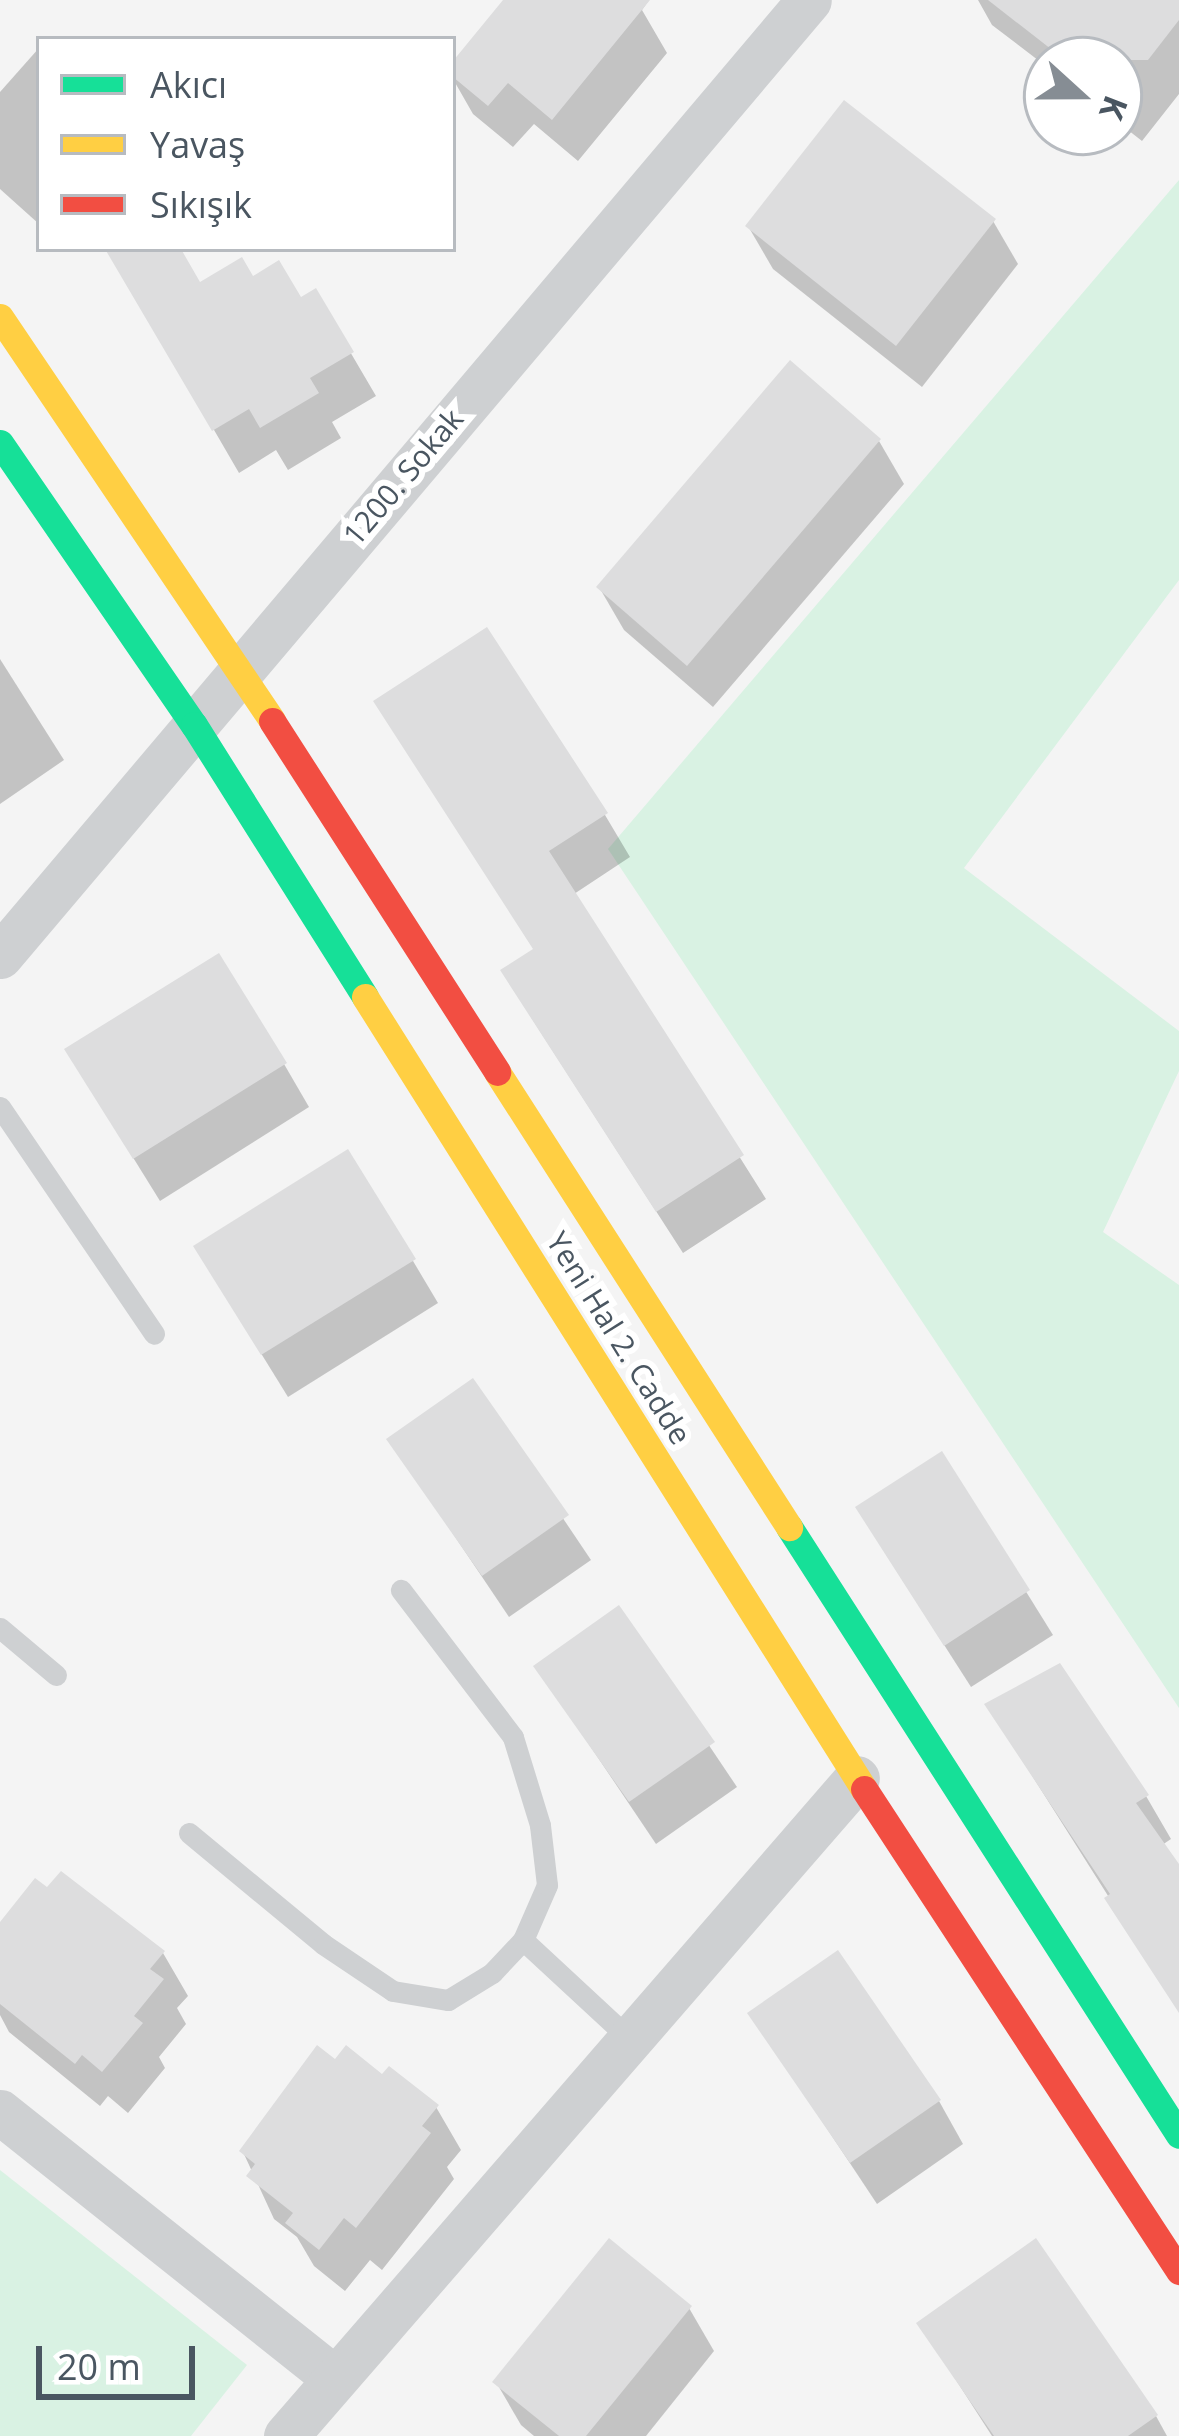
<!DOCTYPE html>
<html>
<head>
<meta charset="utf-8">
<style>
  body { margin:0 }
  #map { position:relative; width:1179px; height:2436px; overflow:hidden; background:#f4f4f4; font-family:"Open Sans",sans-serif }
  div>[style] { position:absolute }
  .green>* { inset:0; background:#d9f2e3 }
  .shadow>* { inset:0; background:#0003 }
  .building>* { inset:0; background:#ddddde }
  .lane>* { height:21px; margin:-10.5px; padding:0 10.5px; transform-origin:10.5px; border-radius:10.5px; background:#ced0d2 }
  .street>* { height:45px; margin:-22.5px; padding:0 22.5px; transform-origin:22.5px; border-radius:22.5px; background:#ced0d2 }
  .fast>* { height:27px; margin:-13.5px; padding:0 13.5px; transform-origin:13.5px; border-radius:13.5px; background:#16e098 }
  .slow>* { height:27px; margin:-13.5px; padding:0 13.5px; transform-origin:13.5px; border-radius:13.5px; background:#ffcf43 }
  .jam>* { height:27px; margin:-13.5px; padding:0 13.5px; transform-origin:13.5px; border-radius:13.5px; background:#f24e42 }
  span { translate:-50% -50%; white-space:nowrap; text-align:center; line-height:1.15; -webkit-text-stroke:12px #fff; paint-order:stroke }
  .street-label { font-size:30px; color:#4a5661 }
  .legend { position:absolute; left:36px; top:36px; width:420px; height:216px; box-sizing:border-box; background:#fff; border:3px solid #b7bbc0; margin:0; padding:15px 21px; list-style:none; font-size:36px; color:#4a5661 }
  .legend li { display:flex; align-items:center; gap:24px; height:60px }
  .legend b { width:60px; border:3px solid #b7bbc0 }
  .north { position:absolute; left:1023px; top:36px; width:120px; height:120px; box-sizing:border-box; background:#fff; border:3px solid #b7bbc0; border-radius:50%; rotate:111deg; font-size:33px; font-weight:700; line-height:48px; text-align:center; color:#4a5661 }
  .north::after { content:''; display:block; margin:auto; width:42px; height:54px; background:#868d94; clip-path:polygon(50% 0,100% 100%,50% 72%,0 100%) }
  .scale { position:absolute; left:36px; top:2346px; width:159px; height:54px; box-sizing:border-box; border:6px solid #4a5661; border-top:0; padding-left:15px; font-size:36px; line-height:42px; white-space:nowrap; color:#4a5661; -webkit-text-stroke:9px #fff; paint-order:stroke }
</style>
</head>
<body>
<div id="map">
  <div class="green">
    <div style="clip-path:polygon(1179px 180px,1179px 580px,964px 868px,1179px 1031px,1179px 1071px,1103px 1232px,1179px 1285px,1179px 1708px,608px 849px)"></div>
    <div style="clip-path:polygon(0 2170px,247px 2365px,191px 2436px,0 2436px)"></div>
  </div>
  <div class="shadow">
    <div style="clip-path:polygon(508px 0,649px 0,642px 10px,667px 53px,578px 161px,534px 124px,513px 147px,473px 114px,453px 79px,453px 65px)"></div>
    <div style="clip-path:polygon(978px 0,1179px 0,1179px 94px,1142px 141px,1119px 123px,1119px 60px,1047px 60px,1047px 67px,992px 25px)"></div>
    <div style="clip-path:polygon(39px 48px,39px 224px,0 189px,0 92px)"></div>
    <div style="clip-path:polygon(993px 221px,1018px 264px,922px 387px,773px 269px,748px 226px)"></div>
    <div style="clip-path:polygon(125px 249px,177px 249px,199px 286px,252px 280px,299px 301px,315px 292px,376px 396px,332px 422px,341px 438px,288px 470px,276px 450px,239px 473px,113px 256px)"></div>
    <div style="clip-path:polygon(879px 441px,904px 484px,713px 707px,624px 630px,599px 587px)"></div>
    <div style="clip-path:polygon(0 659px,64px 760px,0 804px)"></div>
    <div style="clip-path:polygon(377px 702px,605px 815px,630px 857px,574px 894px,766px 1199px,683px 1253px,529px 1014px,535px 951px)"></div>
    <div style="clip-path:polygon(284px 1064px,309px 1107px,160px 1201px,93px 1093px)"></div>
    <div style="clip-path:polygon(413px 1261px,438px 1303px,288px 1397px,222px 1290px)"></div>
    <div style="clip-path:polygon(472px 1383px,591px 1560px,509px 1617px,390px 1440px)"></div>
    <div style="clip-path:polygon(941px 1455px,1053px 1635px,971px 1687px,884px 1551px)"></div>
    <div style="clip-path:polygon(618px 1610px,737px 1787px,656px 1844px,537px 1667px)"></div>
    <div style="clip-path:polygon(988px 1706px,1146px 1796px,1171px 1839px,1162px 1845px,1179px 1869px,1179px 2008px)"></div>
    <div style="clip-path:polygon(0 1926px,163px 1953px,188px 1996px,177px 2008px,186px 2024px,159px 2057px,165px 2068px,128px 2113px,108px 2096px,100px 2106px,9px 2032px,0 2015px)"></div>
    <div style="clip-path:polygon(751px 2014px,939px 2101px,963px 2144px,877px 2204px)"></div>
    <div style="clip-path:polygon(335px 2063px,436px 2107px,461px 2150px,447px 2167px,454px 2179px,382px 2270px,370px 2260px,345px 2291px,314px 2266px,297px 2237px,274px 2219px,243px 2152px)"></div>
    <div style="clip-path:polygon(689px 2308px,714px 2351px,646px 2436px,534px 2436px,521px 2425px,496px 2382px)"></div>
    <div style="clip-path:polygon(920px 2324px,1156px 2416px,1167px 2436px,992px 2436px)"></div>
  </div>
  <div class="building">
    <div style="clip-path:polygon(503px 0,650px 0,552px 120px,508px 83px,488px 106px,453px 77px,453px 61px)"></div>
    <div style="clip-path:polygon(988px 0,1179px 0,1179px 20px,1148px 60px,1065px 60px)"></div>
    <div style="clip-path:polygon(844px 100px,996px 219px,896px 346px,745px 226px)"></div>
    <div style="clip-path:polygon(105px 249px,181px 249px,200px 282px,242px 257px,253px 276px,279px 260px,301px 297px,316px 288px,354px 352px,310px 378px,319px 393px,260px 428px,249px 409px,212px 431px)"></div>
    <div style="clip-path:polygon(790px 360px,881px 439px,687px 666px,596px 587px)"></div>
    <div style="clip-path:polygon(487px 627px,608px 813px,549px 851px,744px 1155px,656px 1212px,500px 970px,533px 949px,373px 701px)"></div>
    <div style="clip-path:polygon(219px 953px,287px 1063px,133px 1159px,64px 1049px)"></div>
    <div style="clip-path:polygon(348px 1149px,416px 1259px,261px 1355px,193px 1246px)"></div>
    <div style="clip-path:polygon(473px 1378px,569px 1515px,482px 1576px,386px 1439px)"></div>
    <div style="clip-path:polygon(942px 1451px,1030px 1590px,944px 1646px,855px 1507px)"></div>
    <div style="clip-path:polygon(619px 1605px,715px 1742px,629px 1802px,533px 1666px)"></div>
    <div style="clip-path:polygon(1060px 1663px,1149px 1795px,1136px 1803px,1179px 1864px,1179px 2013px,1104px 1898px,1110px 1894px,984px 1704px)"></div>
    <div style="clip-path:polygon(61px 1871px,165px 1951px,150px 1969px,164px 1979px,134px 2016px,143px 2023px,102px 2072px,82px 2055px,75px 2064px,0 2004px,0 1922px,35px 1878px,47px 1887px)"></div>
    <div style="clip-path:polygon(838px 1950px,941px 2100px,850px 2163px,747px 2013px)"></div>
    <div style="clip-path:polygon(317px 2045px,335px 2059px,346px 2045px,382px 2074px,389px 2066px,439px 2105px,422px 2126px,431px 2133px,356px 2228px,344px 2218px,319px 2250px,285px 2223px,293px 2213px,246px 2176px,255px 2164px,239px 2151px)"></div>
    <div style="clip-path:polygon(609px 2238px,692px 2306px,586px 2436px,559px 2436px,492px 2382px)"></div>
    <div style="clip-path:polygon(1036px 2238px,1158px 2415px,1128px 2436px,994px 2436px,916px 2323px)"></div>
  </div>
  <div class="lane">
    <div style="left:0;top:1107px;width:274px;rotate:55.8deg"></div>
    <div style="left:0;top:1628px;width:73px;rotate:40deg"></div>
    <div style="left:189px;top:1833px;width:174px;rotate:39.6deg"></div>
    <div style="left:323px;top:1944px;width:84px;rotate:33.9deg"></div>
    <div style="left:393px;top:1991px;width:56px;rotate:9.3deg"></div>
    <div style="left:448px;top:2000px;width:52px;rotate:-31.5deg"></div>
    <div style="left:492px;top:1973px;width:45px;rotate:-46.8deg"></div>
    <div style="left:523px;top:1940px;width:60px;rotate:-66.4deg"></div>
    <div style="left:547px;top:1885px;width:60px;rotate:-96.7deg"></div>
    <div style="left:540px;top:1825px;width:92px;rotate:-107.1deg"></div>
    <div style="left:513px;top:1737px;width:185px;rotate:-127.3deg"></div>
    <div style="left:523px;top:1940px;width:144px;rotate:42.8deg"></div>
  </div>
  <div class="street">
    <div style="left:0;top:956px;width:1252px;rotate:-49.76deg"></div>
    <div style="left:0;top:2112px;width:427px;rotate:38.5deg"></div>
    <div style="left:286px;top:2436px;width:871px;rotate:-49.05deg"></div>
  </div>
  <div class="fast">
    <div style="left:0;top:443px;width:342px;rotate:55.5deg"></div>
    <div style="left:194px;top:725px;width:321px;rotate:57.8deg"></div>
    <div style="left:789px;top:1527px;width:722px;rotate:57.32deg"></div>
  </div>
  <div class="slow">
    <div style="left:0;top:317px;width:487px;rotate:56deg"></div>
    <div style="left:365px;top:997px;width:936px;rotate:57.79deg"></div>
    <div style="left:497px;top:1072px;width:541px;rotate:57.31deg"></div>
  </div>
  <div class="jam">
    <div style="left:272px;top:721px;width:417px;rotate:57.3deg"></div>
    <div style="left:864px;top:1789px;width:576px;rotate:56.83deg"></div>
  </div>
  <div class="street-label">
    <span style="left:403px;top:477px;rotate:-50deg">1200. Sokak</span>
    <span style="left:619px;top:1338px;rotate:58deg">Yeni Hal 2. Cadde</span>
  </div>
  <ul class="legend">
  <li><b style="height:15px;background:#16e098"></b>Akıcı</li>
  <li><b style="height:15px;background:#ffcf43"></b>Yavaş</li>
  <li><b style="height:15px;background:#f24e42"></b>Sıkışık</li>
  </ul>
  <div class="north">K</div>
  <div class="scale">20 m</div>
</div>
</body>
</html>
